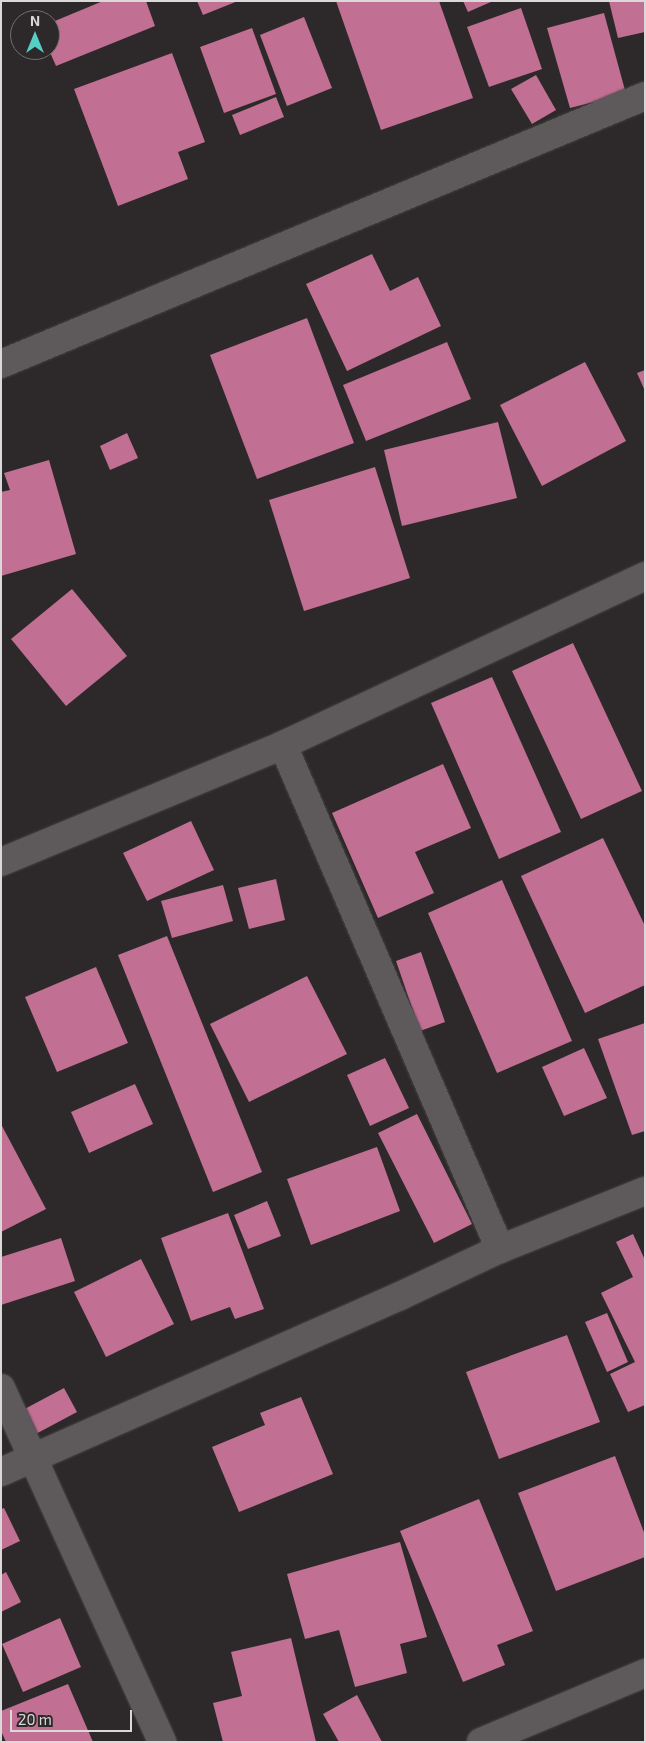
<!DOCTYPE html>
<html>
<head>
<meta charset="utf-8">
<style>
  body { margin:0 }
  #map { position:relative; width:646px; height:1743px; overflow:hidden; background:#2d292a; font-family:"Exo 2",sans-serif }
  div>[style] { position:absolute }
  .building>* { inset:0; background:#c16f92 }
  .roads { filter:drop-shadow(0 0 1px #484546) drop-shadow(0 0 1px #484546) }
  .street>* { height:28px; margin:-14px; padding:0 14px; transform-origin:14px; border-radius:14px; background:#5e595b }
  span { translate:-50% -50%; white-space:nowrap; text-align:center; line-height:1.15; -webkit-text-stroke:5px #2d292a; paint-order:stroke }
  .frame { position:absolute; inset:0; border:2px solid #dbd8d9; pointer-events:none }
  .north { position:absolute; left:10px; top:10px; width:50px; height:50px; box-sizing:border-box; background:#2d292a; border:1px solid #736f70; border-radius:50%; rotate:0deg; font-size:14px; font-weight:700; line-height:20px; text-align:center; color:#dbd8d9 }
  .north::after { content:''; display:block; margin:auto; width:18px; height:22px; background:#55cec4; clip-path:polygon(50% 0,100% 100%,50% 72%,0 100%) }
  .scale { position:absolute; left:10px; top:1710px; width:122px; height:22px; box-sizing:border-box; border:2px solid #dbd8d9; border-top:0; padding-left:6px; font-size:15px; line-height:18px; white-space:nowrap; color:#dbd8d9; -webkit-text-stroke:4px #2d292a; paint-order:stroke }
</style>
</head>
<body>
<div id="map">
  <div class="building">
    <div style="clip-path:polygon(103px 1px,146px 1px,155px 26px,56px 66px,49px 50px,50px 23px)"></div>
    <div style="clip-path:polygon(197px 1px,238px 1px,203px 15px)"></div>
    <div style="clip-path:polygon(336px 1px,439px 1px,473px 98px,381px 130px)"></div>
    <div style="clip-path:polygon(463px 1px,493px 1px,468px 12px)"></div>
    <div style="clip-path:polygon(609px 1px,645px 1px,645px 32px,618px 38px)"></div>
    <div style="clip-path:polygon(521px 8px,542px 69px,489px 87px,467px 27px)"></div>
    <div style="clip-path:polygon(604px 13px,626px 94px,570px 108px,547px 28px)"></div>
    <div style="clip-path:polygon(304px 17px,332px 88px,287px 106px,260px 35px)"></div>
    <div style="clip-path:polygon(252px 28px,276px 94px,224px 113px,200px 47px)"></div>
    <div style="clip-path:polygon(172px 53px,205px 142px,178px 152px,188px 179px,118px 206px,74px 89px)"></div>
    <div style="clip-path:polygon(536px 75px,556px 110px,532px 124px,511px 89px)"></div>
    <div style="clip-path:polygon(276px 97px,284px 117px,240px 135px,232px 115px)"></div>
    <div style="clip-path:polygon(372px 254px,390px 291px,418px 277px,441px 326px,347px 371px,306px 284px)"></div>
    <div style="clip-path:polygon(307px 318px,354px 443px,257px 479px,210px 355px)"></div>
    <div style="clip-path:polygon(447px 342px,471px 399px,366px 441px,343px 385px)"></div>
    <div style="clip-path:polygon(585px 362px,626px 441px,542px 486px,500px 405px)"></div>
    <div style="clip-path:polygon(645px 370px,645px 391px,637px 373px)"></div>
    <div style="clip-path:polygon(498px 422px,517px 498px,402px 526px,384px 450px)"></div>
    <div style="clip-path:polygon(127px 433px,138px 458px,110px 470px,100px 446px)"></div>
    <div style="clip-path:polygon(49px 460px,76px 554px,1px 576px,1px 492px,10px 490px,4px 473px)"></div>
    <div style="clip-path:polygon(375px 467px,410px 578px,304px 611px,269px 500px)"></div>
    <div style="clip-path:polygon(72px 589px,127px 656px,66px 706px,11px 639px)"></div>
    <div style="clip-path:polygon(573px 643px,642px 791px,581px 819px,512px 671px)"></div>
    <div style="clip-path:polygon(492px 677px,561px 832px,499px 859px,431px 703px)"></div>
    <div style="clip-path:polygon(443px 764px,471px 828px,415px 852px,434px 893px,378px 918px,332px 813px)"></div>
    <div style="clip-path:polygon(191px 821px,214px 870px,147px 901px,123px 853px)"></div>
    <div style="clip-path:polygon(603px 838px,645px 926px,645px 985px,585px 1013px,521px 876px)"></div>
    <div style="clip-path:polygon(276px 879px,285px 920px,249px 929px,238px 888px)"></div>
    <div style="clip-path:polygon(502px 880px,572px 1041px,497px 1073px,428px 913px)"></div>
    <div style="clip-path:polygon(223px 885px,233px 921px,172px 938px,161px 901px)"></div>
    <div style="clip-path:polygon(167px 936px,262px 1172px,213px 1192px,118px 955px)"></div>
    <div style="clip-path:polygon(421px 952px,445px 1022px,420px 1031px,396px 961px)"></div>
    <div style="clip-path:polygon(96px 967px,128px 1043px,57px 1072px,25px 997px)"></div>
    <div style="clip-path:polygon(307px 976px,347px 1054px,249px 1102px,210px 1024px)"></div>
    <div style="clip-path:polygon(645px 1023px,645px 1131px,632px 1135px,598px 1039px)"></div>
    <div style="clip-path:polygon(584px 1048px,607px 1098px,564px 1116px,542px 1067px)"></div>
    <div style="clip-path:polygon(385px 1058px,409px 1108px,370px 1126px,347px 1075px)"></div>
    <div style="clip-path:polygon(135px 1084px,153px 1124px,89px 1153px,71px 1112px)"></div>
    <div style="clip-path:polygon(417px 1114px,472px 1224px,434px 1243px,378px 1133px)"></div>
    <div style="clip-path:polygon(1px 1124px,46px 1209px,1px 1232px)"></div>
    <div style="clip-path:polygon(377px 1147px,400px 1211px,311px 1245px,287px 1179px)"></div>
    <div style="clip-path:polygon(267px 1201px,281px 1236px,248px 1249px,234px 1215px)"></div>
    <div style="clip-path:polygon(228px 1213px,264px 1309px,235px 1319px,230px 1307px,191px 1321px,161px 1238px)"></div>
    <div style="clip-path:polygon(633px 1234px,645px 1260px,645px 1405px,628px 1412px,610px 1374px,635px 1362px,601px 1293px,633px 1277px,616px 1242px)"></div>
    <div style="clip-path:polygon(61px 1238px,75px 1281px,1px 1305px,1px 1257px)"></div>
    <div style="clip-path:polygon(141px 1259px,174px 1324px,106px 1357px,74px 1292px)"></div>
    <div style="clip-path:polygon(607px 1313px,628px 1362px,607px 1372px,585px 1322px)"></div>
    <div style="clip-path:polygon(567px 1335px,600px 1422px,499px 1459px,466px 1372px)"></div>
    <div style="clip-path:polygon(64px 1388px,77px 1412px,32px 1436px,19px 1412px)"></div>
    <div style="clip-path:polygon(301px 1397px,333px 1474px,239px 1512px,212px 1447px,265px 1425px,260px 1413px)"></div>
    <div style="clip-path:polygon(615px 1456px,645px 1535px,645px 1557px,556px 1591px,518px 1493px)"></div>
    <div style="clip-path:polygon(479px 1499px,533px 1631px,497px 1645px,505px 1665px,463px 1682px,400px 1531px)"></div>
    <div style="clip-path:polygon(4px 1508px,20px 1541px,1px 1550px,1px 1509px)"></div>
    <div style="clip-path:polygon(400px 1542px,427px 1637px,400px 1644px,407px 1673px,355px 1687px,339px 1630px,305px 1639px,287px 1574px)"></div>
    <div style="clip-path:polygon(6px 1572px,21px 1602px,1px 1612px,1px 1575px)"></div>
    <div style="clip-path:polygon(60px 1618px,81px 1667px,23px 1692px,2px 1644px)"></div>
    <div style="clip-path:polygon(291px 1638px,316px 1742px,223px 1742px,213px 1703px,242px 1696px,231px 1652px)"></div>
    <div style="clip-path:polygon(68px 1684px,93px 1742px,6px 1742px,1px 1731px,1px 1711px)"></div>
    <div style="clip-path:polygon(357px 1695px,382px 1742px,339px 1742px,323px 1714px)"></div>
  </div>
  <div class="roads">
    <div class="street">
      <div style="left:1px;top:364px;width:698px;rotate:-22.59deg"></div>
      <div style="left:283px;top:745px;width:549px;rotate:66.71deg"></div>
      <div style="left:1px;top:862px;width:305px;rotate:-22.5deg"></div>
      <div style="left:283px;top:745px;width:400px;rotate:-25deg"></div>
      <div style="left:1px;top:1388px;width:389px;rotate:65.5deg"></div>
      <div style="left:1px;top:1472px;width:436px;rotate:-23.8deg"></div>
      <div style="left:400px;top:1296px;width:110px;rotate:-25.2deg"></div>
      <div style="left:500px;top:1249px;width:156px;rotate:-21.8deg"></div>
      <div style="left:481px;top:1742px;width:178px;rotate:-22.8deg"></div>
    </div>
  </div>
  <div class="frame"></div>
  <div class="north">N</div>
  <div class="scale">20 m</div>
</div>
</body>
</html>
